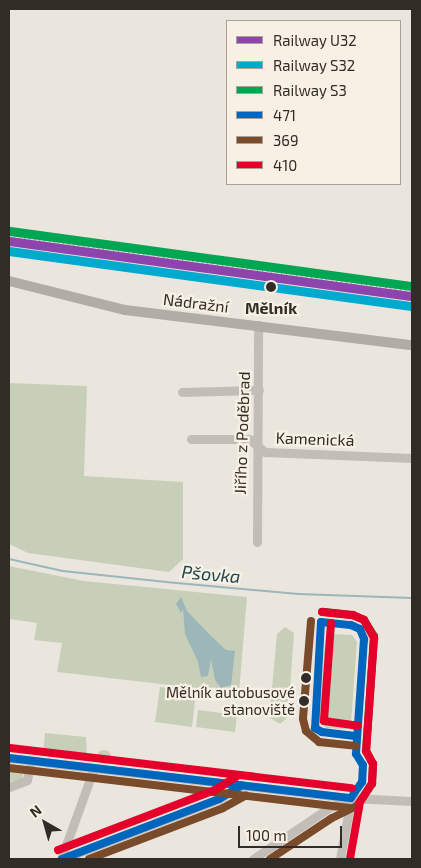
<!DOCTYPE html>
<html>
<head>
<meta charset="utf-8">
<style>
  body { margin:0 }
  #map { position:relative; width:421px; height:868px; overflow:hidden; background:#eae6de; font-family:"Exo 2",sans-serif }
  div>[style] { position:absolute }
  .green>* { inset:0; background:#c8cfb9 }
  .round { border-radius:50% }
  .water>* { inset:0; background:#9cb6b9 }
  .stream>* { height:2px; margin:-1px; padding:0 1px; transform-origin:1px; border-radius:1px; background:#9cb6b9 }
  .minor>* { height:9px; margin:-4.5px; padding:0 4.5px; transform-origin:4.5px; border-radius:4.5px; background:#c2bdb7 }
  .major>* { height:10px; margin:-5px; padding:0 5px; transform-origin:5px; border-radius:5px; background:#b1aca6 }
  .rail>* { height:2px; margin-top:-1px; transform-origin:0; background:repeating-linear-gradient(90deg,#aaa6a1 0 1px,transparent 0 5px) }
  .bus-1>* { height:8px; margin:-4px; padding:0 4px; transform-origin:4px; border-radius:4px; background:#0065bd }
  .bus-2>* { height:8px; margin:-4px; padding:0 4px; transform-origin:4px; border-radius:4px; background:#7a4b2a }
  .bus-3>* { height:8px; margin:-4px; padding:0 4px; transform-origin:4px; border-radius:4px; background:#e4002b }
  .rail-1>* { height:9px; margin:-4.5px; padding:0 4.5px; transform-origin:4.5px; border-radius:4.5px; background:#8e44ad }
  .rail-2>* { height:9px; margin:-4.5px; padding:0 4.5px; transform-origin:4.5px; border-radius:4.5px; background:#00a9ce }
  .rail-3>* { height:9px; margin:-4.5px; padding:0 4.5px; transform-origin:4.5px; border-radius:4.5px; background:#00a651 }
  .dots>* { width:14px; height:14px; translate:-50% -50%; box-sizing:border-box; border:2px solid #f7f1e5; border-radius:50% }
  span { translate:-50% -50%; white-space:nowrap; text-align:center; line-height:1.15; -webkit-text-stroke:4.5px #f7f1e5; paint-order:stroke }
  .bus-label { font-size:15px; color:#322c26 }
  .right { translate:-100% -50%; text-align:right }
  .street-label { font-size:16px; color:#322c26 }
  .stop-label { font-size:16px; color:#322c26; font-weight:700 }
  .water-label { font-size:18px; color:#204750; font-style:italic }
  .frame { position:absolute; inset:0; border:10px solid #322c26; pointer-events:none }
  .legend { position:absolute; left:226px; top:20px; width:175px; height:165px; box-sizing:border-box; background:#f7f1e5; border:1px solid #a8a299; margin:0; padding:6px 9px; list-style:none; font-size:15px; color:#322c26 }
  .legend li { display:flex; align-items:center; gap:10px; height:25px }
  .legend b { width:25px; border:1px solid #a8a299 }
  .north { position:absolute; left:20px; top:798px; width:50px; height:50px; -webkit-text-stroke:4px #f7f1e5; paint-order:stroke; rotate:322deg; font-size:14px; font-weight:700; line-height:20px; text-align:center; color:#322c26 }
  .north::after { content:''; display:block; margin:auto; width:18px; height:22px; background:#322c26; clip-path:polygon(50% 0,100% 100%,50% 72%,0 100%) }
  .scale { position:absolute; left:238px; top:826px; width:104px; height:22px; box-sizing:border-box; border:2px solid #322c26; border-top:0; padding-left:6px; font-size:15px; line-height:18px; white-space:nowrap; color:#322c26; -webkit-text-stroke:4px #f7f1e5; paint-order:stroke }
</style>
</head>
<body>
<div id="map">
  <div class="green">
    <div style="clip-path:polygon(9px 383px,87px 386px,84px 476px,183px 482px,183px 559px,169px 572px,28px 553px,9px 544px)"></div>
    <div style="clip-path:polygon(9px 566px,84px 581px,247px 597px,239px 693px,57px 672px,62px 643px,34px 640px,37px 623px,9px 619px)"></div>
    <div style="clip-path:polygon(285px 627px,294px 633px,288px 717px,280px 724px,270px 718px,270px 710px,277px 634px)"></div>
    <div style="clip-path:polygon(333px 634px,352px 635px,357px 642px,351px 723px,347px 729px,326px 728px,319px 722px,325px 642px)"></div>
    <div style="clip-path:polygon(160px 687px,196px 692px,192px 727px,155px 722px)"></div>
    <div style="clip-path:polygon(198px 710px,237px 715px,235px 732px,196px 727px)"></div>
    <div style="clip-path:polygon(45px 733px,86px 737px,87px 758px,43px 754px)"></div>
    <div class="round" style="left:97px;top:750px;width:14px;height:14px"></div>
    <div style="clip-path:polygon(9px 764px,25px 766px,22px 779px,9px 782px)"></div>
  </div>
  <div class="water">
    <div style="clip-path:polygon(181px 597px,187px 611px,211px 636px,226px 650px,235px 651px,231px 685px,221px 688px,215px 680px,211px 659px,208px 676px,201px 677px,198px 662px,185px 634px,183px 609px,181px 613px,176px 604px)"></div>
  </div>
  <div class="stream">
    <div style="left:9px;top:559px;width:55px;rotate:12.5deg"></div>
    <div style="left:63px;top:571px;width:104px;rotate:6.1deg"></div>
    <div style="left:166px;top:582px;width:133px;rotate:5.2deg"></div>
    <div style="left:298px;top:594px;width:114px;rotate:2deg"></div>
  </div>
  <div class="minor">
    <div style="left:182px;top:392px;width:77px;rotate:-1.5deg"></div>
    <div style="left:191px;top:439px;width:58px"></div>
    <div style="left:249px;top:439px;width:21px;rotate:39deg"></div>
    <div style="left:265px;top:452px;width:147px;rotate:2.3deg"></div>
    <div style="left:257px;top:542px;width:217px;rotate:-89.7deg"></div>
    <div style="left:9px;top:758px;width:344px;rotate:6.7deg"></div>
    <div style="left:351px;top:798px;width:61px;rotate:2.8deg"></div>
    <div style="left:9px;top:787px;width:19px;rotate:-21deg"></div>
    <div style="left:27px;top:780px;width:19px;rotate:-78deg"></div>
    <div style="left:61px;top:859px;width:97px;rotate:-70.1deg"></div>
    <div style="left:62px;top:859px;width:168px;rotate:-20.9deg"></div>
    <div style="left:219px;top:799px;width:26px;rotate:-31deg"></div>
    <div style="left:253px;top:859px;width:89px;rotate:-34deg"></div>
    <div style="left:327px;top:809px;width:26px;rotate:-25deg"></div>
    <div style="left:340px;top:859px;width:62px;rotate:-79.8deg"></div>
  </div>
  <div class="major">
    <div style="left:9px;top:281px;width:120px;rotate:14deg"></div>
    <div style="left:125px;top:310px;width:289px;rotate:7deg"></div>
  </div>
  <div class="rail">
    <div style="left:9px;top:236px;width:407px;rotate:7.8deg"></div>
  </div>
  <div class="bus-1">
    <div style="left:321px;top:622px;width:30px;rotate:6deg"></div>
    <div style="left:351px;top:625px;width:10px;rotate:24deg"></div>
    <div style="left:360px;top:629px;width:11px;rotate:68deg"></div>
    <div style="left:364px;top:639px;width:115px;rotate:94deg"></div>
    <div style="left:356px;top:754px;width:13px;rotate:58deg"></div>
    <div style="left:363px;top:765px;width:17px;rotate:93deg"></div>
    <div style="left:362px;top:782px;width:19px;rotate:125deg"></div>
    <div style="left:321px;top:622px;width:106px;rotate:93.2deg"></div>
    <div style="left:315px;top:728px;width:8px;rotate:30deg"></div>
    <div style="left:322px;top:732px;width:35px;rotate:7deg"></div>
    <div style="left:9px;top:758px;width:344px;rotate:6.7deg"></div>
    <div style="left:62px;top:859px;width:168px;rotate:-20.9deg"></div>
    <div style="left:219px;top:799px;width:26px;rotate:-31deg"></div>
  </div>
  <div class="bus-2">
    <div style="left:311px;top:621px;width:98px;rotate:94.7deg"></div>
    <div style="left:303px;top:719px;width:12px;rotate:76deg"></div>
    <div style="left:306px;top:731px;width:17px;rotate:40deg"></div>
    <div style="left:319px;top:742px;width:37px;rotate:6deg"></div>
    <div style="left:9px;top:768px;width:343px;rotate:6.7deg"></div>
    <div style="left:89px;top:859px;width:143px;rotate:-20.8deg"></div>
    <div style="left:223px;top:808px;width:26px;rotate:-29deg"></div>
    <div style="left:270px;top:859px;width:74px;rotate:-33.5deg"></div>
    <div style="left:332px;top:818px;width:28px;rotate:-26deg"></div>
    <div style="left:357px;top:806px;width:27px;rotate:-56deg"></div>
    <div style="left:372px;top:784px;width:20px;rotate:-87deg"></div>
    <div style="left:373px;top:764px;width:15px;rotate:-118deg"></div>
    <div style="left:366px;top:751px;width:115px;rotate:-86deg"></div>
    <div style="left:374px;top:636px;width:19px;rotate:-122deg"></div>
    <div style="left:364px;top:620px;width:12px;rotate:-156deg"></div>
    <div style="left:353px;top:615px;width:31px;rotate:-174deg"></div>
  </div>
  <div class="bus-3">
    <div style="left:322px;top:612px;width:31px;rotate:6deg"></div>
    <div style="left:353px;top:615px;width:12px;rotate:24deg"></div>
    <div style="left:364px;top:620px;width:21px;rotate:61deg"></div>
    <div style="left:374px;top:638px;width:113px;rotate:94deg"></div>
    <div style="left:366px;top:751px;width:15px;rotate:62deg"></div>
    <div style="left:373px;top:764px;width:19px;rotate:93deg"></div>
    <div style="left:372px;top:783px;width:22px;rotate:122deg"></div>
    <div style="left:360px;top:802px;width:58px;rotate:100deg"></div>
    <div style="left:331px;top:623px;width:98px;rotate:94.1deg"></div>
    <div style="left:324px;top:721px;width:34px;rotate:8deg"></div>
    <div style="left:10px;top:748px;width:344px;rotate:6.7deg"></div>
    <div style="left:58px;top:850px;width:168px;rotate:-20.9deg"></div>
    <div style="left:215px;top:790px;width:25px;rotate:-32deg"></div>
  </div>
  <div class="rail-1">
    <div style="left:9px;top:241px;width:407px;rotate:7.8deg"></div>
  </div>
  <div class="rail-2">
    <div style="left:9px;top:251px;width:406px;rotate:7.8deg"></div>
  </div>
  <div class="rail-3">
    <div style="left:10px;top:231px;width:406px;rotate:7.8deg"></div>
  </div>
  <div class="dots">
    <div style="left:271px;top:287px;background:#322c26"></div>
    <div style="left:306px;top:678px;background:#322c26"></div>
    <div style="left:304px;top:701px;background:#322c26"></div>
  </div>
  <div class="bus-label">
    <span class="right" style="left:295px;top:701px">Mělník autobusové<br>stanoviště</span>
  </div>
  <div class="street-label">
    <span style="left:196px;top:303px;rotate:7deg">Nádražní</span>
    <span style="left:242px;top:433px;rotate:-88deg">Jiřího z Poděbrad</span>
    <span style="left:315px;top:439px;rotate:2deg">Kamenická</span>
  </div>
  <div class="stop-label">
    <span style="left:271px;top:308px">Mělník</span>
  </div>
  <div class="water-label">
    <span style="left:211px;top:574px;rotate:5deg">Pšovka</span>
  </div>
  <div class="frame"></div>
  <ul class="legend">
  <li><b style="height:6px;background:#8e44ad"></b>Railway U32</li>
  <li><b style="height:6px;background:#00a9ce"></b>Railway S32</li>
  <li><b style="height:6px;background:#00a651"></b>Railway S3</li>
  <li><b style="height:6px;background:#0065bd"></b>471</li>
  <li><b style="height:6px;background:#7a4b2a"></b>369</li>
  <li><b style="height:6px;background:#e4002b"></b>410</li>
  </ul>
  <div class="north">N</div>
  <div class="scale">100 m</div>
</div>
</body>
</html>
